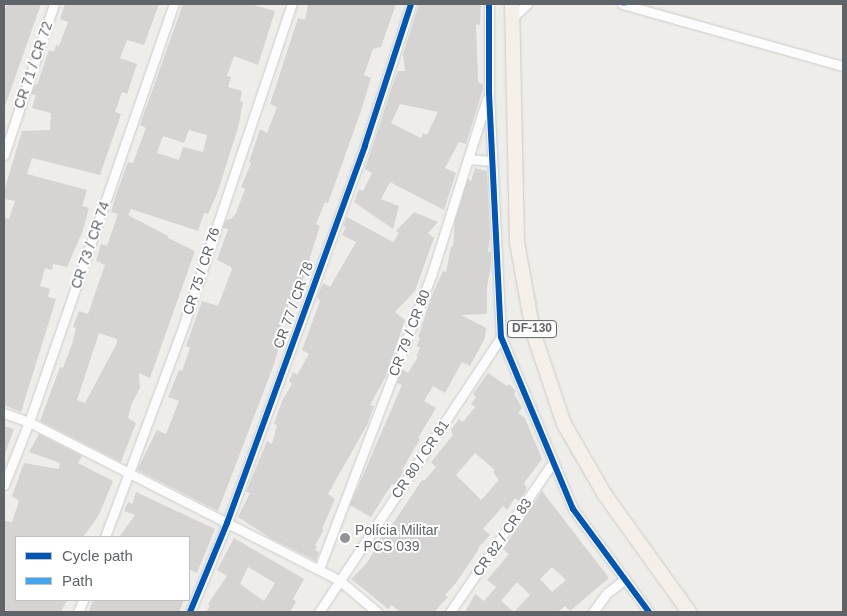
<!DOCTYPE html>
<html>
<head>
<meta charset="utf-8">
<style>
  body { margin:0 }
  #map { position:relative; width:847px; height:616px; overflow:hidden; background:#efedea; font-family:Arial,sans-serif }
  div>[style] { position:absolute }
  .building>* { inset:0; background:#d6d4d3 }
  .roads { filter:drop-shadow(0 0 1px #cbcbca) drop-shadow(0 0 1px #cbcbca) }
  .street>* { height:9px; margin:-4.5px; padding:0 4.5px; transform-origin:4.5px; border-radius:4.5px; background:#fdfcfc }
  .primary>* { height:14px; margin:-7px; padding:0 7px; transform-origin:7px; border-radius:7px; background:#f4f0e9 }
  .quiet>* { height:5px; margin-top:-2.5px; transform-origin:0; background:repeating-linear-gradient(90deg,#41a6ee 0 10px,transparent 0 15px) }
  .cycleway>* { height:6px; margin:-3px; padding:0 3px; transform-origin:3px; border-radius:3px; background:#0057b8 }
  .dots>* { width:14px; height:14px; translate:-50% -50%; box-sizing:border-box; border:2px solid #fff; border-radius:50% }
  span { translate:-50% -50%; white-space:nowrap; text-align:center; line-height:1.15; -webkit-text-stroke:4px #fff; paint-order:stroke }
  .shield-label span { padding:1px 4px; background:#fff; border:1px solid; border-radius:4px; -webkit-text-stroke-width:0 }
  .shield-label { font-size:12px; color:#5f6468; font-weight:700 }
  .street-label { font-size:14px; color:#5f6468 }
  .poi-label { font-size:14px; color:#5f6468 }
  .left { translate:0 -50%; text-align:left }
  .frame { position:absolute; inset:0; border:5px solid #5f6468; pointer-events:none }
  .legend { position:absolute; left:15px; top:536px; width:175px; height:65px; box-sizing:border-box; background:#fff; border:1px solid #bfc1c3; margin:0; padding:6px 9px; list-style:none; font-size:15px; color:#5f6468 }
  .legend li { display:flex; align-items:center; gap:10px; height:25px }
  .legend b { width:25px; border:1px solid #bfc1c3 }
</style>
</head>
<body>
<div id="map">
  <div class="building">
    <div style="clip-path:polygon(7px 4px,41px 4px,5px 106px,4px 13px)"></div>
    <div style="clip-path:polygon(65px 4px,159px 4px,144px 45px,127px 40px,120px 58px,137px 64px,127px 94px,122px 92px,115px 112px,121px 114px,100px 175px,32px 158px,27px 174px,87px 190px,82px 206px,89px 208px,82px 233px,67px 267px,53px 264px,52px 270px,45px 268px,40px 286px,50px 289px,48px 297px,56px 299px,21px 412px,4px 405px,4px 218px,9px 219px,15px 201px,4px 199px,4px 191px,22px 131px,50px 130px,51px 113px,32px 108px,36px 95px,31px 94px,35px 84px,37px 85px,49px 50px,54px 52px,56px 45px,59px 46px,68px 22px,60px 19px)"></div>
    <div style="clip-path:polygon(evenodd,183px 4px,250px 4px,275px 11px,258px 65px,234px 56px,227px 76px,231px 77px,228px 87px,242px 91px,240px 101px,243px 102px,238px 128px,217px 194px,208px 214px,204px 213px,198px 231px,131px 209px,128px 215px,168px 236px,168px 238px,195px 251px,150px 378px,139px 373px,140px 388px,132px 403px,128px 418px,136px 423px,121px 462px,40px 421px,60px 367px,63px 368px,72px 344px,76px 328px,73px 327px,79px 311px,88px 314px,99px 282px,105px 265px,96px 261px,101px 244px,107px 246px,118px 214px,111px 212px,116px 195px,128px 162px,133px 163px,146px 128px,140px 125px,183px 4px,189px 130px,207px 135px,203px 152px,183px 147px,179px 160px,157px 153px,163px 136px,184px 143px,189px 130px,183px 4px,99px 333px,117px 339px,117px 343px,85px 403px,77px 400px,99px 333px)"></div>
    <div style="clip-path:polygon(308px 4px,396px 4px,381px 47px,373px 49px,364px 75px,371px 78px,361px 111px,328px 203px,325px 202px,316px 224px,320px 226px,304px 276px,298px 292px,294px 291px,278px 333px,283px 335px,273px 367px,218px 511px,137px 470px,157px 430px,166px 434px,179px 401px,168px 397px,179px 370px,182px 371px,190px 348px,186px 346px,202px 301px,218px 306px,232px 269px,231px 267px,217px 260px,228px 229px,223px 228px,226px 220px,231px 219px,236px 213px,245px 189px,241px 187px,251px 163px,249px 162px,260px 129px,267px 133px,277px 107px,270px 104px,298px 18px,305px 20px)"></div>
    <div style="clip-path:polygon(evenodd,419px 4px,481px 4px,480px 25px,476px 24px,478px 80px,479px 83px,483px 84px,483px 89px,466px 144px,459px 142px,445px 168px,456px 173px,444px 210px,390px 182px,381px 199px,399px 206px,393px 229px,354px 202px,359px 189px,363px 191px,372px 173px,365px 169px,395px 78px,398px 71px,405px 71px,403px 54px,419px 4px,400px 104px,438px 112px,427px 135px,423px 133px,421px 138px,391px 123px,400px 104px)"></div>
    <div style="clip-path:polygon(475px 168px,487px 171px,490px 237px,488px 252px,491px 252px,491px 266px,487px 287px,487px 314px,461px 315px,486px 328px,485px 338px,470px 366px,462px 362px,445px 393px,433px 386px,424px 401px,436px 408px,418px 438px,420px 439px,402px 470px,404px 471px,395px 485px,392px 484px,371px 517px,350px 505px,402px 385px,397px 383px,402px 369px,408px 373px,418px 357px,416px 356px,420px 348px,417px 346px,420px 338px,418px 337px,432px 295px,443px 271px,446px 272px,451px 246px,453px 247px,455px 220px,468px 179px,471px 181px)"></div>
    <div style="clip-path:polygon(414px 212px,438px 222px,428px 233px,434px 238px,415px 291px,395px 312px,405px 320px,386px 376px,370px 405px,374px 406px,367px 425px,328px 494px,335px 499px,322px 529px,324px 530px,315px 545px,317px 547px,315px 550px,319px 552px,316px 561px,270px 538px,238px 517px,250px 493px,246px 492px,267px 441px,272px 444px,277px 425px,274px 424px,282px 401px,292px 384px,289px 381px,293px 372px,297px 375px,309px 354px,302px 350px,320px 301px,317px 297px,323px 283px,330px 287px,356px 242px,342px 235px,346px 227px,343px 226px,347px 217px,393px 242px,399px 233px,396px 231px)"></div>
    <div style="clip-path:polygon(evenodd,488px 373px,507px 386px,509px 384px,516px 391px,514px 394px,522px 408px,518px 413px,525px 418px,542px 459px,524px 483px,527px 489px,519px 501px,515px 498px,507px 510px,503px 506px,483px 529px,490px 535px,478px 548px,479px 549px,456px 583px,445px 595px,448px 597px,434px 612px,400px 612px,392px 605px,388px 609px,351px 579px,366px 564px,379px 544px,377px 542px,391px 526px,422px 480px,424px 481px,436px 467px,431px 462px,453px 435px,451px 430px,459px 419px,463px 422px,475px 407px,471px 404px,476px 397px,473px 394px,488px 373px,475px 453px,495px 470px,493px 472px,499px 480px,481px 500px,456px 475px,475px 453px)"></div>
    <div style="clip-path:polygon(4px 426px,14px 429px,5px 454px,4px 454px)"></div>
    <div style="clip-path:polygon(39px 434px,82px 456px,78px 463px,113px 481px,99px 515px,83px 537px,16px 537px,16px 600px,67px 600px,61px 612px,4px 612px,4px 521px,12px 522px,19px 501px,12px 496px,24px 463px,59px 469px,60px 463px,29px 452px)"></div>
    <div style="clip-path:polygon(evenodd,542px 491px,609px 578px,570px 611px,565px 606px,558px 612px,514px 612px,530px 595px,517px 582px,501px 601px,514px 612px,465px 612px,475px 594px,484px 601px,496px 587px,487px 580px,509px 554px,503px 549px,542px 491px,552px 567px,566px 580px,552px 592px,540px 579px,552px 567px)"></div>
    <div style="clip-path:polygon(136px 492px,215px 529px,197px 573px,189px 569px,189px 537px,119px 537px,135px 515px,124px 511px,128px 502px,132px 504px)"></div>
    <div style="clip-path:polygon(evenodd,234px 538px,304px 579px,293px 599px,296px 602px,290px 612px,206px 612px,210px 606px,208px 604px,227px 576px,217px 570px,234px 538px,248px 567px,275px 583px,264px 601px,240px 584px,248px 567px)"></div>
    <div style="clip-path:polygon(93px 600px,184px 600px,179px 612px,89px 612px)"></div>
  </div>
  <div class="roads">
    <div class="street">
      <div style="left:489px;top:4px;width:89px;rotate:90deg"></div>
      <div style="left:489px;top:93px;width:244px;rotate:87.2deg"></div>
      <div style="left:501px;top:337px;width:186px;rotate:67.3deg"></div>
      <div style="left:573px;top:509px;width:128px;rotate:53.6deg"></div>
      <div style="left:622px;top:4px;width:230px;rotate:15.7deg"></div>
      <div style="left:512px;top:18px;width:21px;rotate:-43deg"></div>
      <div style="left:4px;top:155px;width:159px;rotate:-71.7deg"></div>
      <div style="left:468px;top:159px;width:24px;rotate:5deg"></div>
      <div style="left:4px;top:413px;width:27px;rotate:20deg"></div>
      <div style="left:29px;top:422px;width:348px;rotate:27deg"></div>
      <div style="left:339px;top:580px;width:50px;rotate:40.1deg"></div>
      <div style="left:4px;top:485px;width:68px;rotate:-68.4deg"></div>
      <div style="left:29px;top:422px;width:442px;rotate:-70.9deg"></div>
      <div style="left:105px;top:537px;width:218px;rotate:-69.6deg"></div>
      <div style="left:181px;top:333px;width:347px;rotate:-71.4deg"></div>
      <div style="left:319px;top:569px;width:317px;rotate:-69.1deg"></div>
      <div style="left:432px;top:273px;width:182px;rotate:-72.5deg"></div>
      <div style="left:78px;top:612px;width:13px;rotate:-67deg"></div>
      <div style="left:190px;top:612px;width:96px;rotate:-67.4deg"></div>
      <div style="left:227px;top:523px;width:402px;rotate:-69.9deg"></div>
      <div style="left:365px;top:145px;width:148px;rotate:-71.9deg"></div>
      <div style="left:319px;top:612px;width:330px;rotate:-56.5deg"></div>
      <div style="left:450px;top:612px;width:182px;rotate:-55.5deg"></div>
      <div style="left:593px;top:612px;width:24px;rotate:-54deg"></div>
      <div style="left:607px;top:593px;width:23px;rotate:-38deg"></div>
    </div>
    <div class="primary">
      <div style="left:512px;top:4px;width:238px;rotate:88.8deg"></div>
      <div style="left:517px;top:242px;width:91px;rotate:79.9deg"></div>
      <div style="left:533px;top:332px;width:97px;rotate:71.4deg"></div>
      <div style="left:564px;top:424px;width:82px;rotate:60deg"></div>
      <div style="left:605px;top:495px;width:144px;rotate:54.3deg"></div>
    </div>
  </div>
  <div class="quiet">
    <div style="left:624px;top:5px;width:1px;rotate:-90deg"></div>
  </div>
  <div class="cycleway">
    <div style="left:489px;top:4px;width:89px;rotate:90deg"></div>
    <div style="left:489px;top:93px;width:244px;rotate:87.2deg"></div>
    <div style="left:501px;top:337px;width:186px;rotate:67.3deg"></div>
    <div style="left:573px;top:509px;width:128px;rotate:53.6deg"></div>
    <div style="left:190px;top:612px;width:96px;rotate:-67.4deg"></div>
    <div style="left:227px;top:523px;width:402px;rotate:-69.9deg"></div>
    <div style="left:365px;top:145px;width:148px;rotate:-71.9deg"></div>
  </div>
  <div class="dots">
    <div style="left:345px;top:538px;background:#919496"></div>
  </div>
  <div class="shield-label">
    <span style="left:532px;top:329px">DF-130</span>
  </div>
  <div class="street-label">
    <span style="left:33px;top:65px;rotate:-71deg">CR 71 / CR 72</span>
    <span style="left:90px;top:245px;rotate:-71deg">CR 73 / CR 74</span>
    <span style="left:201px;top:271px;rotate:-72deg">CR 75 / CR 76</span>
    <span style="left:293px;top:305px;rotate:-70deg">CR 77 / CR 78</span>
    <span style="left:409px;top:333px;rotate:-69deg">CR 79 / CR 80</span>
    <span style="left:420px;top:459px;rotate:-56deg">CR 80 / CR 81</span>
    <span style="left:502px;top:537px;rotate:-55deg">CR 82 / CR 83</span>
  </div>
  <div class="poi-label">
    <span class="left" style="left:355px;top:538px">Polícia Militar<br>- PCS 039</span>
  </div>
  <div class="frame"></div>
  <ul class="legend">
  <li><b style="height:6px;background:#0057b8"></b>Cycle path</li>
  <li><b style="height:6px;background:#41a6ee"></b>Path</li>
  </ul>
</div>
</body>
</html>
